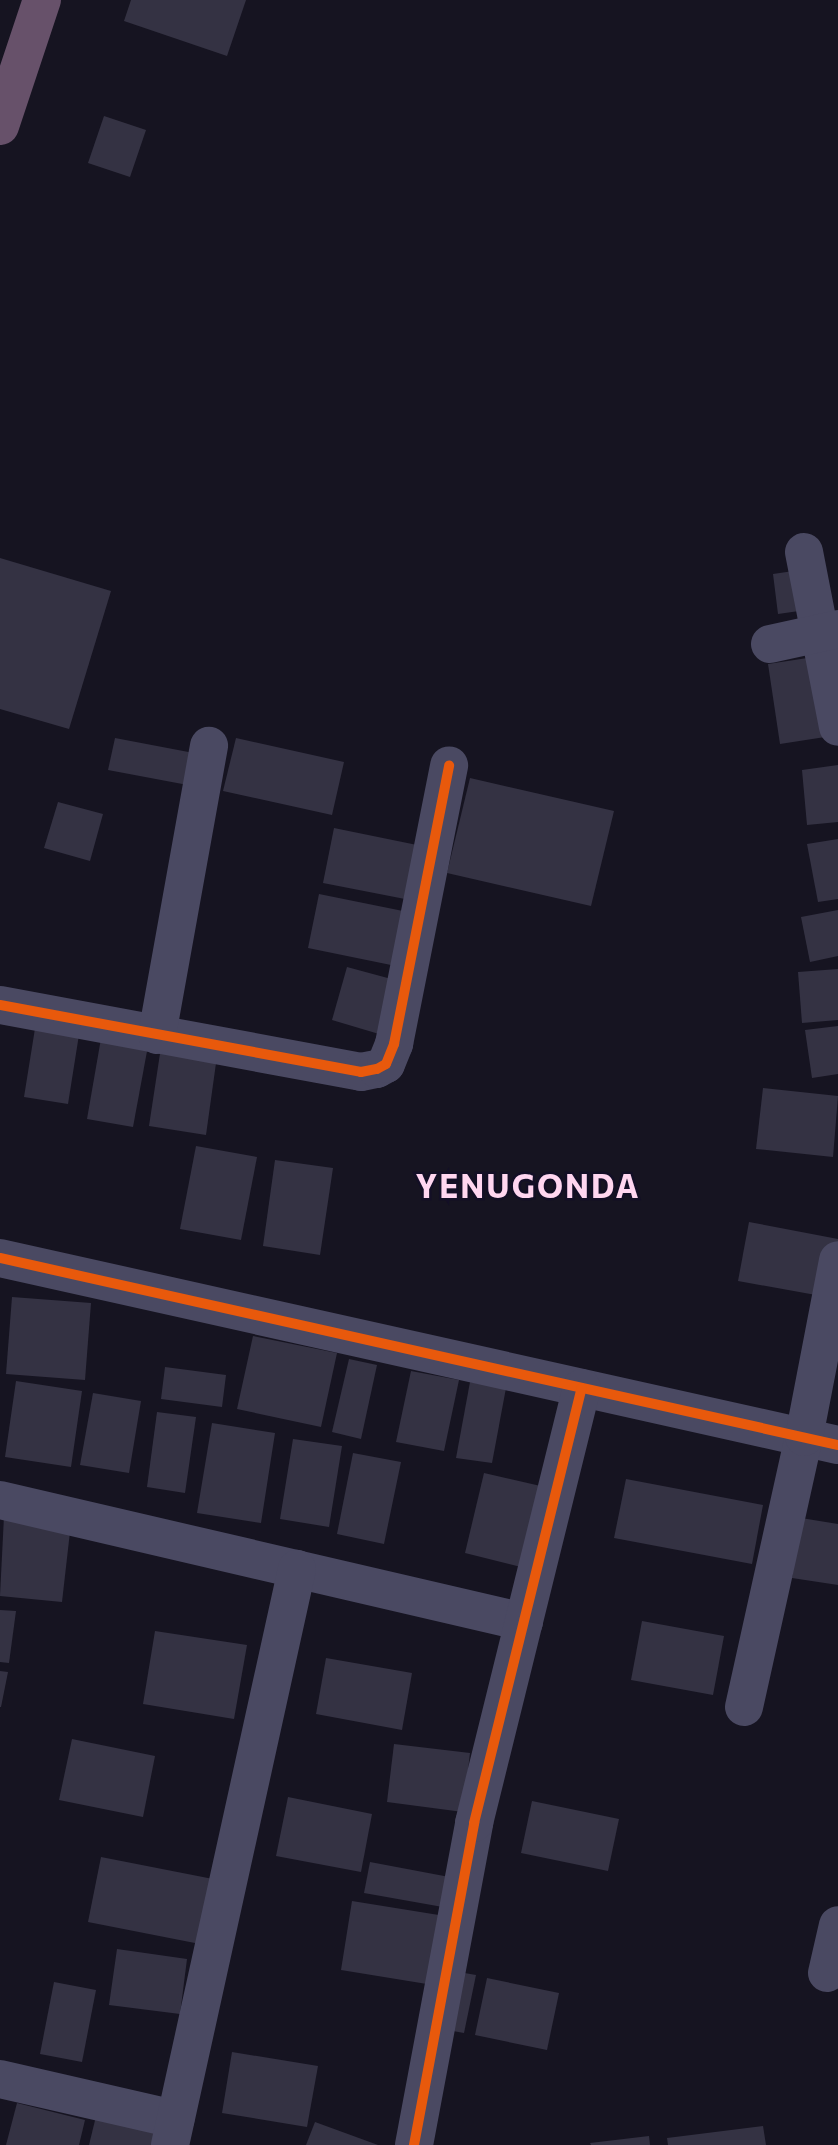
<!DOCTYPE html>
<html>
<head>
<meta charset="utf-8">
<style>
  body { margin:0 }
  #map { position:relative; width:838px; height:2145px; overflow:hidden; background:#161421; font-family:Commissioner,sans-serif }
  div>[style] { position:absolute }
  .building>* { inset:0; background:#343243 }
  .street>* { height:38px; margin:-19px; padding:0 19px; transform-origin:19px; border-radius:19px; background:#4a4962 }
  .highway>* { height:38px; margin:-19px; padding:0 19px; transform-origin:19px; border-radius:19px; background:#67516a }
  .cycleway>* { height:10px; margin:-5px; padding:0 5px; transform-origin:5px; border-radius:5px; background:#e8590c }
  span { translate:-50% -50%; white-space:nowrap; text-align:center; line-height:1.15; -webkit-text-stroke:5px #130f26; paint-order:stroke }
  .district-label { font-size:32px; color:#ffd6f0; font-weight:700; letter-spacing:2px }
</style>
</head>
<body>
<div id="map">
  <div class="building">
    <div style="clip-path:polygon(131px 0,246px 0,227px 56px,124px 21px)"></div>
    <div style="clip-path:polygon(104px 116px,146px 130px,130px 177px,88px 163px)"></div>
    <div style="clip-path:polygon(0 558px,111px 591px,69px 729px,0 709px)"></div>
    <div style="clip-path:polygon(807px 569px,813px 609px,778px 614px,773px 574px)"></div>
    <div style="clip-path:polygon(827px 655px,838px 735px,780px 744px,768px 664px)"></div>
    <div style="clip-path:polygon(115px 738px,199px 754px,193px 786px,108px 770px)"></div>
    <div style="clip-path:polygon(236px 738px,344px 762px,332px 815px,223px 791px)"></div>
    <div style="clip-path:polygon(838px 765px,838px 822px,807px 825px,802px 770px)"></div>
    <div style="clip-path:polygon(470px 778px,614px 811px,591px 906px,447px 873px)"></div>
    <div style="clip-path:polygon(58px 802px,103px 814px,90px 861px,44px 848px)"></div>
    <div style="clip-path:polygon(334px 828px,417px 845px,405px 899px,323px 883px)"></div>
    <div style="clip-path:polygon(838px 839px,838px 899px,818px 902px,807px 844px)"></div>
    <div style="clip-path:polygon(319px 894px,403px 911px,391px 965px,308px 948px)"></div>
    <div style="clip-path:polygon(838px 910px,838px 956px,810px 962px,801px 917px)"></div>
    <div style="clip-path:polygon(347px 967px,395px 980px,379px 1034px,332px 1020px)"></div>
    <div style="clip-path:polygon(838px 969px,838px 1020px,802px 1023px,798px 972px)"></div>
    <div style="clip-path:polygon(37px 1016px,81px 1022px,68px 1104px,24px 1097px)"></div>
    <div style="clip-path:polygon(838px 1026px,838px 1074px,812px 1078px,805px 1030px)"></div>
    <div style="clip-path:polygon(103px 1027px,150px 1035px,133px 1127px,87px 1119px)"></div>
    <div style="clip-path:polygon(161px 1047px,217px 1056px,206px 1135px,149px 1126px)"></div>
    <div style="clip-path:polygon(763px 1088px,838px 1096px,833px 1157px,756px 1149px)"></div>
    <div style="clip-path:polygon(196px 1146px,257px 1157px,241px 1240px,180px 1229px)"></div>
    <div style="clip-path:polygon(275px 1160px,333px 1168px,320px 1255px,263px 1246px)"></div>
    <div style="clip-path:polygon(749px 1222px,838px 1239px,838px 1299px,738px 1281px)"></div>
    <div style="clip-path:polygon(12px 1297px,91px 1303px,85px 1380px,6px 1374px)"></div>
    <div style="clip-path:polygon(253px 1336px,337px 1353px,321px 1427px,237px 1409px)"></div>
    <div style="clip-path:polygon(349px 1359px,377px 1365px,361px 1439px,332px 1432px)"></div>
    <div style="clip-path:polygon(165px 1367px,226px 1375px,222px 1407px,161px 1399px)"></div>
    <div style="clip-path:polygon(411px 1371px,459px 1380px,444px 1451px,396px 1442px)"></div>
    <div style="clip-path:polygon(16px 1381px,82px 1391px,71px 1467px,5px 1457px)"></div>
    <div style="clip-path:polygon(470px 1382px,506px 1388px,492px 1463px,456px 1458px)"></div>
    <div style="clip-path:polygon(93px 1393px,141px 1401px,129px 1473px,80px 1465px)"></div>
    <div style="clip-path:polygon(157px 1412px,196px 1417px,185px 1493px,147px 1487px)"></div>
    <div style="clip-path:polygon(212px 1423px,275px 1433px,261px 1523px,197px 1513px)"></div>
    <div style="clip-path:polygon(293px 1439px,342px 1446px,329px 1527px,280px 1519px)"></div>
    <div style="clip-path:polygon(353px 1453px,401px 1462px,384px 1544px,337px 1534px)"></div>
    <div style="clip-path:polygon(484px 1473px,545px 1487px,525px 1568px,465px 1553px)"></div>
    <div style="clip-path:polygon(626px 1479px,763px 1505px,752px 1564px,614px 1538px)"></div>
    <div style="clip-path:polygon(4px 1516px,71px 1523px,62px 1602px,0 1596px)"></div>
    <div style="clip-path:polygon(801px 1518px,838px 1524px,838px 1585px,792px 1578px)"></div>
    <div style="clip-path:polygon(0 1610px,16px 1611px,9px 1663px,0 1662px)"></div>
    <div style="clip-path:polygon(642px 1621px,724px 1636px,713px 1695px,631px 1680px)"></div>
    <div style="clip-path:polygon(155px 1631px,247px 1645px,234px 1719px,143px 1704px)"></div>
    <div style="clip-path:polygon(326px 1658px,412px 1673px,402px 1730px,316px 1714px)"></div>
    <div style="clip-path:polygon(0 1671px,8px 1672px,1px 1707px,0 1707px)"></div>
    <div style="clip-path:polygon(72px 1739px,155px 1756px,143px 1817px,59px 1800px)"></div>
    <div style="clip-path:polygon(394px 1744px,470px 1753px,463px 1812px,387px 1802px)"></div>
    <div style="clip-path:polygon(288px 1797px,372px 1814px,361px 1872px,276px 1856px)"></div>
    <div style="clip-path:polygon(532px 1801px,619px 1819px,608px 1871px,521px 1853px)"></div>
    <div style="clip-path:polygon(101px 1857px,213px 1879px,200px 1944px,88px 1922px)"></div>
    <div style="clip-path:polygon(370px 1862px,460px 1879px,454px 1909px,364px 1893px)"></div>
    <div style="clip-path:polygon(352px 1901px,445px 1916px,433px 1985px,341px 1970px)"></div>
    <div style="clip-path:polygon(117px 1949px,187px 1959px,180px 2014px,109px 2005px)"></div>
    <div style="clip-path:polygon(453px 1971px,476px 1975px,464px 2033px,442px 2029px)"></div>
    <div style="clip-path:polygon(487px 1978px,559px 1993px,547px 2050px,475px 2035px)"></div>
    <div style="clip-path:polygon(54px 1982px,96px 1990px,82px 2062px,40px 2054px)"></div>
    <div style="clip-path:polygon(232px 2052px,318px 2066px,307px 2127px,222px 2113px)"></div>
    <div style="clip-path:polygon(17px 2103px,85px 2120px,79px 2145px,6px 2145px)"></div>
    <div style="clip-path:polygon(98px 2108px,168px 2125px,163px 2145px,89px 2145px)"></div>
    <div style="clip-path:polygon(315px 2122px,378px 2145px,306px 2145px)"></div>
    <div style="clip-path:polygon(763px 2126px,766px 2145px,668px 2145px,667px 2138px)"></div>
    <div style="clip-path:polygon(649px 2136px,650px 2145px,591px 2145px,590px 2143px)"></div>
  </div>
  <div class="street">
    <div style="left:804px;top:552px;width:178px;rotate:79deg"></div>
    <div style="left:770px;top:644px;width:70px;rotate:-12.4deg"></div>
    <div style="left:0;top:1005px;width:367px;rotate:10.5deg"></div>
    <div style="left:361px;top:1072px;width:16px;rotate:-11deg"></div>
    <div style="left:377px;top:1069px;width:10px;rotate:-29deg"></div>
    <div style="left:386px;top:1064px;width:22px;rotate:-68deg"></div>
    <div style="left:394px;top:1044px;width:284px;rotate:-78.8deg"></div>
    <div style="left:157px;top:1035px;width:294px;rotate:-79.8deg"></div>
    <div style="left:0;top:1258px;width:859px;rotate:12.58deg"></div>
    <div style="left:0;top:1500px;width:538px;rotate:13.11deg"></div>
    <div style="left:744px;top:1707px;width:277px;rotate:-77.5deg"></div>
    <div style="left:804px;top:1437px;width:180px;rotate:-79.1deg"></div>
    <div style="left:827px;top:1973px;width:49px;rotate:-77.1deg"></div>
    <div style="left:0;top:2079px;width:180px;rotate:12.9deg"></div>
    <div style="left:170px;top:2145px;width:590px;rotate:-77.57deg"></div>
    <div style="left:414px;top:2145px;width:328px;rotate:-79.4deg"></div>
    <div style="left:474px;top:1823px;width:448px;rotate:-76.1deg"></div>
  </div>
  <div class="highway">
    <div style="left:0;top:126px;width:133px;rotate:-71.6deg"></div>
  </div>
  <div class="cycleway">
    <div style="left:0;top:1005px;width:367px;rotate:10.5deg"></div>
    <div style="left:361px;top:1072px;width:16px;rotate:-11deg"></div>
    <div style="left:377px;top:1069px;width:10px;rotate:-29deg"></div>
    <div style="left:386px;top:1064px;width:22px;rotate:-68deg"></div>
    <div style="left:394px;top:1044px;width:284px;rotate:-78.8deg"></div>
    <div style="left:0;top:1258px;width:859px;rotate:12.58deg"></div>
    <div style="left:414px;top:2145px;width:328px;rotate:-79.4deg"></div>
    <div style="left:474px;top:1823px;width:448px;rotate:-76.1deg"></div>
  </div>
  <div class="district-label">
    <span style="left:528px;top:1185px">YENUGONDA</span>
  </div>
</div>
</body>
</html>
